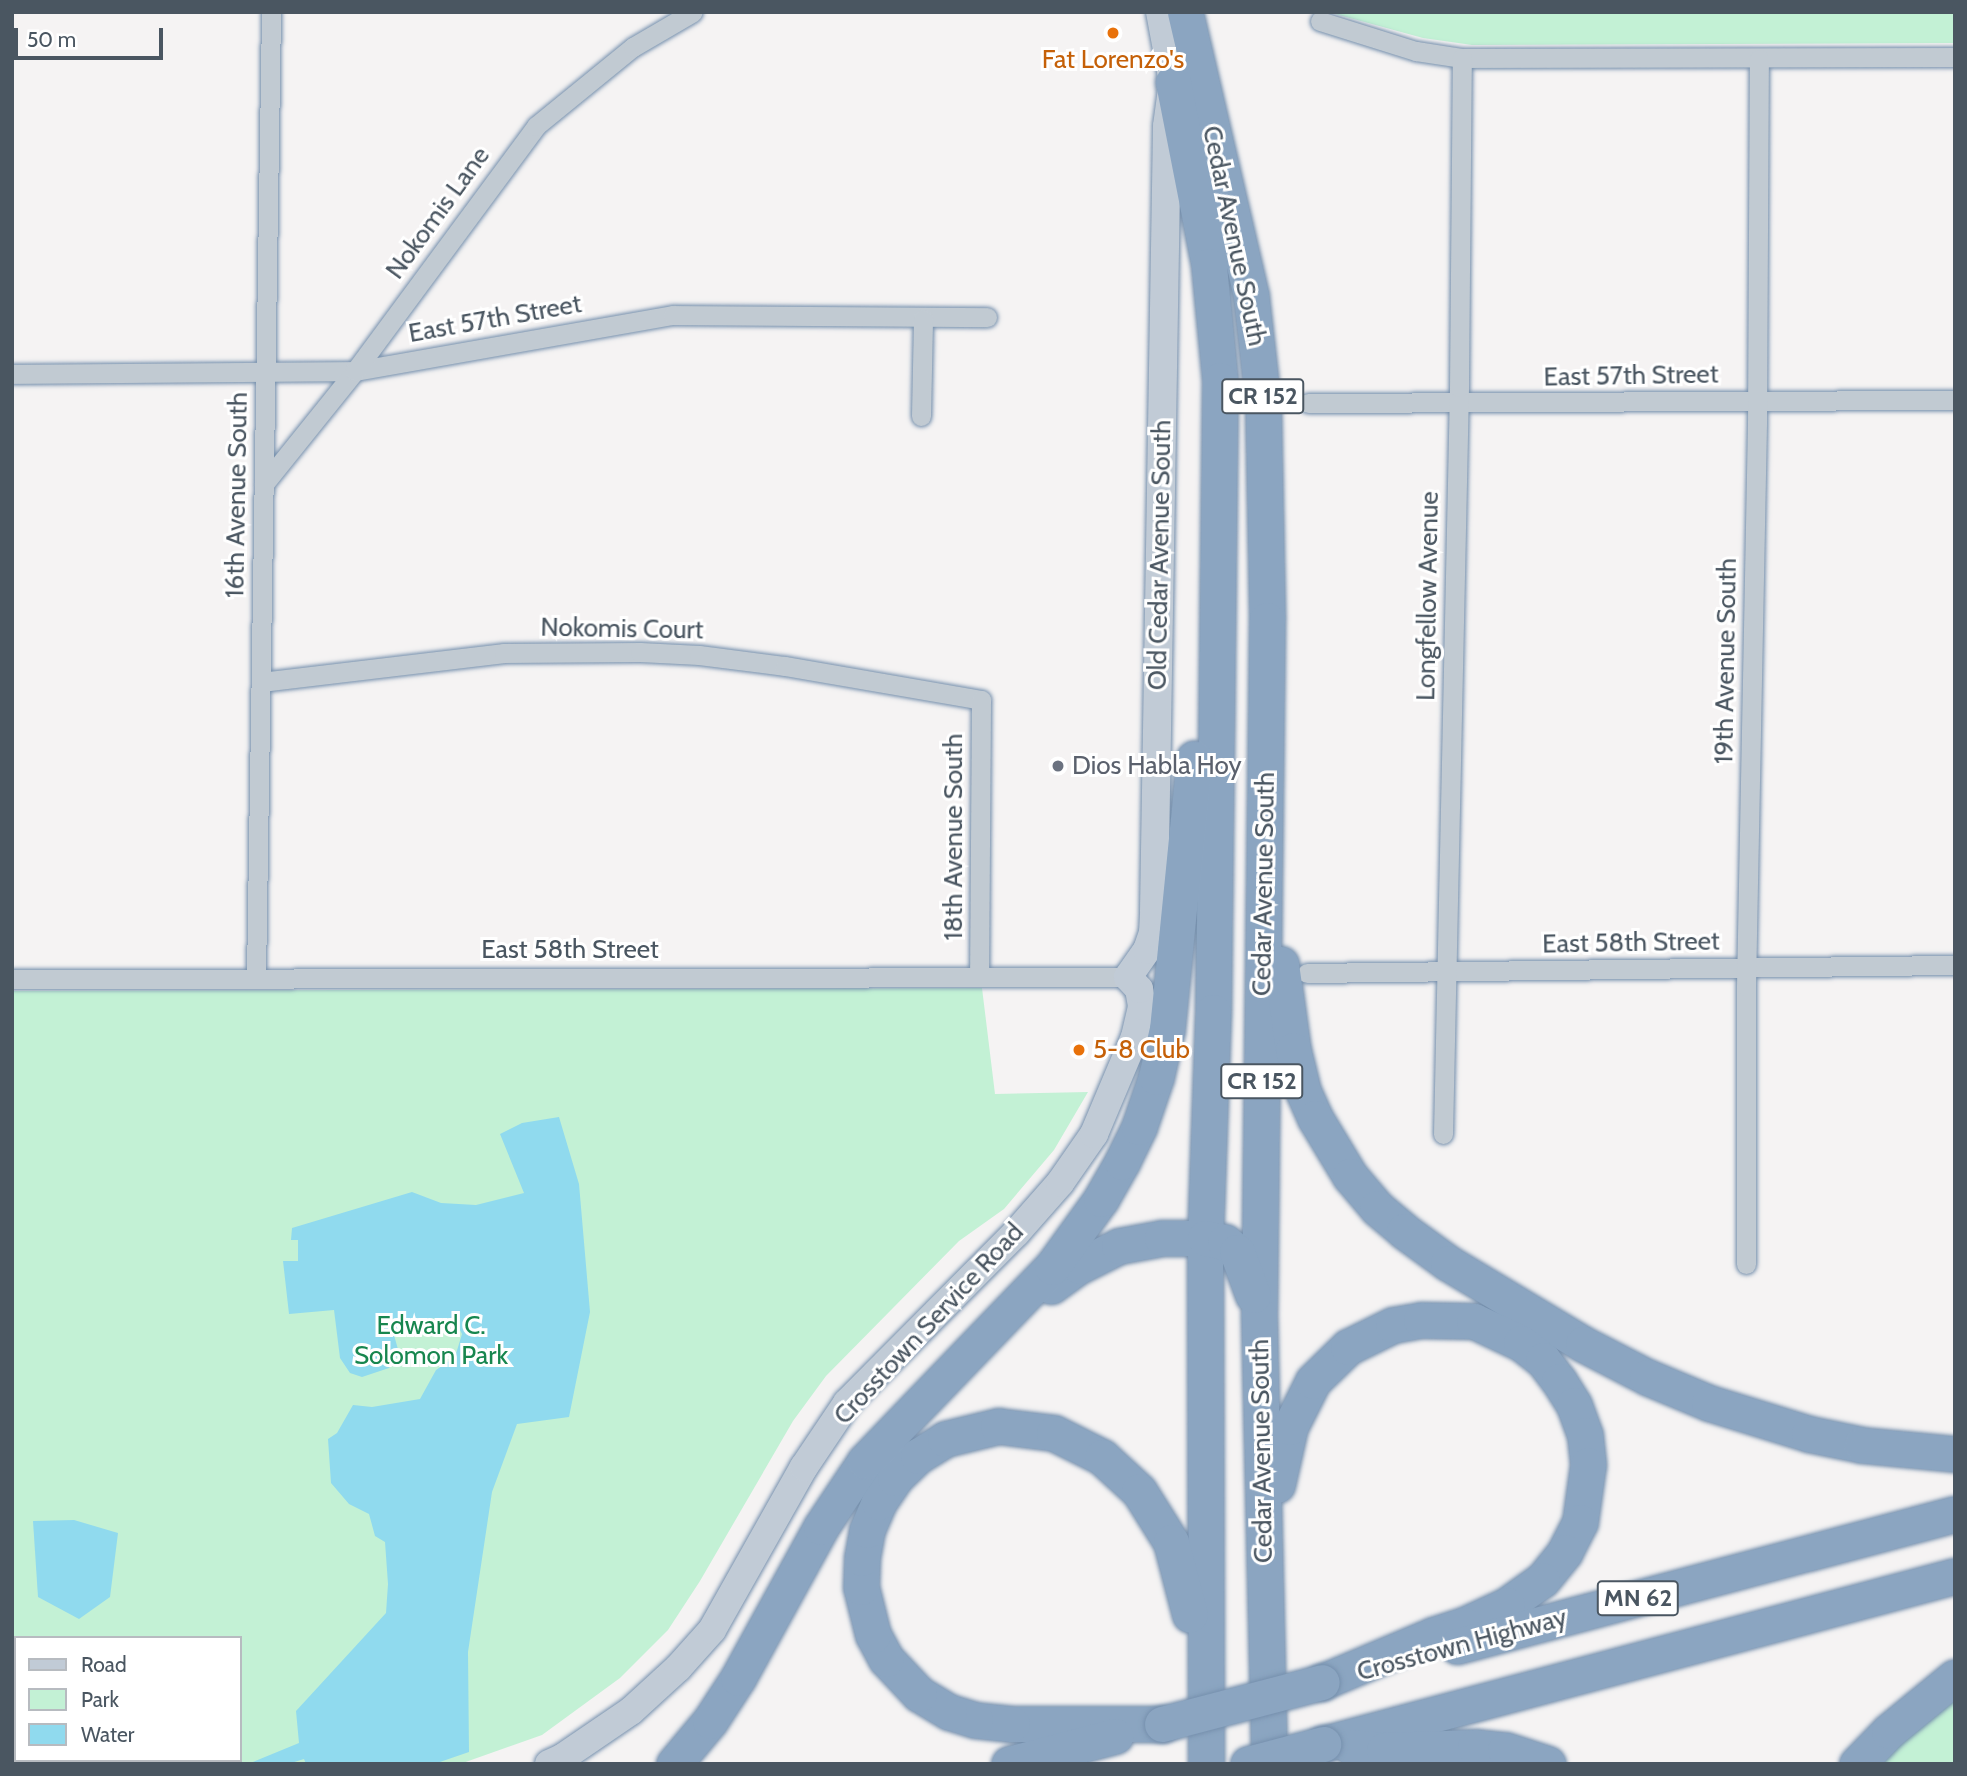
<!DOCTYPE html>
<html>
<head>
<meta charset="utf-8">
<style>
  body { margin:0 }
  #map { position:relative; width:1967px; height:1776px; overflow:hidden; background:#f5f3f3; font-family:Cabin,sans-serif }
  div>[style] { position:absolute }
  .green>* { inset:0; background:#c3f1d5 }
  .water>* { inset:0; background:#90daee }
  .roads { filter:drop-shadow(0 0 2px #7690ad) drop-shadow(0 0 2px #7690ad) }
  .street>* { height:19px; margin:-9.5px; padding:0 9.5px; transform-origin:9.5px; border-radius:9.5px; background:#c1cad2 }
  .secondary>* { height:28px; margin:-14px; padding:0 14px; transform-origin:14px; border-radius:14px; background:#c1cbd6 }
  .highway>* { height:35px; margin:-17.5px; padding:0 17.5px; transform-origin:17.5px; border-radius:17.5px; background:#8ba5c1 }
  .bridges { filter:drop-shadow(0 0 2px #7690ad) drop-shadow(0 0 2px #7690ad) }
  .highway-bridge>* { height:35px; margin:-17.5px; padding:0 17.5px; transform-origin:17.5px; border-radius:17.5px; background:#8ba5c1 }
  .dots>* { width:19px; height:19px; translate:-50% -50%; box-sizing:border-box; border:4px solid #fff; border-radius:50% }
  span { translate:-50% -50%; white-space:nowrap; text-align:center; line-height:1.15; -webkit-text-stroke:6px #fff; paint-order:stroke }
  .shield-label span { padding:2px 5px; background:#fff; border:2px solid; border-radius:5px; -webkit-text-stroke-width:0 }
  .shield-label { font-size:24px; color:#4a5661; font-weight:700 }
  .food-label { font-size:26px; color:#c56008 }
  .left { translate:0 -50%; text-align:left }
  .street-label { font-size:26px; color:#4a5661 }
  .worship-label { font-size:26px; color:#5b616d }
  .park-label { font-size:26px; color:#17864f }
  .frame { position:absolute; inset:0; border:14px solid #4a5661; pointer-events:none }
  .legend { position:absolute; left:14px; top:1636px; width:228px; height:126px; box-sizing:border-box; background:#fff; border:2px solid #b7bbc0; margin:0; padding:9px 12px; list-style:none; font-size:21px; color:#4a5661 }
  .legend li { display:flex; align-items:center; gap:14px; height:35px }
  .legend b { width:35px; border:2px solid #b7bbc0 }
  .scale { position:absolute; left:14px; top:28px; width:149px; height:32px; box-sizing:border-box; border:4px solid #4a5661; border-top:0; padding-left:9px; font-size:21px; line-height:24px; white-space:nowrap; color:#4a5661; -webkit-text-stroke:5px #fff; paint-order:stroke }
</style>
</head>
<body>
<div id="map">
  <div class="green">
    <div style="clip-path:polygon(1328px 12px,1955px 12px,1955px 43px,1472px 45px,1423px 38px)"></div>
    <div style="clip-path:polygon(evenodd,982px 988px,995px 1094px,1088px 1092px,1054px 1150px,1004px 1209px,959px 1241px,826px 1376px,793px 1421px,700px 1581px,668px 1630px,620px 1678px,542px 1735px,460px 1764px,12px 1764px,12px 991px,982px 988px,16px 1638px,240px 1638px,240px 1760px,16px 1760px,16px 1638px)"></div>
    <div style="clip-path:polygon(1955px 1689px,1955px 1764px,1869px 1764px)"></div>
  </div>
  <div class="water">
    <div style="clip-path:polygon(559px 1117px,579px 1184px,590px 1312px,569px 1417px,517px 1424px,492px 1492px,468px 1652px,469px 1752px,434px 1764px,306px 1764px,304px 1759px,288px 1764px,248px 1764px,299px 1743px,296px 1711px,386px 1613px,388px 1584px,385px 1542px,375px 1536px,369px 1514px,349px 1504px,331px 1483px,328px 1439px,337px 1433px,353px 1405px,372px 1407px,420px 1399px,436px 1370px,455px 1357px,462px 1334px,454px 1318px,407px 1319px,394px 1335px,399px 1353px,389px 1368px,362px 1377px,350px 1373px,340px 1358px,334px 1310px,289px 1314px,283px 1261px,298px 1261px,298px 1240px,291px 1240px,292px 1228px,412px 1192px,441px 1203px,476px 1205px,524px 1193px,500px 1134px,522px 1123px)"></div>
    <div style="clip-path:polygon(74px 1520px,118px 1533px,110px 1597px,79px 1619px,38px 1597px,33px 1521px)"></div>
  </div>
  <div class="roads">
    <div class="street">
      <div style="left:1320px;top:21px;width:101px;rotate:17.4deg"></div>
      <div style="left:1416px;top:51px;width:47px;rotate:8.7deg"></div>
      <div style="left:1462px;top:58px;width:493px;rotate:-0.1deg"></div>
      <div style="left:12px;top:374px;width:343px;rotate:-0.5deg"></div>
      <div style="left:355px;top:371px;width:323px;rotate:-10deg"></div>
      <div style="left:673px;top:315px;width:314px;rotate:0.4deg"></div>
      <div style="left:1308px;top:403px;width:647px;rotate:-0.27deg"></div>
      <div style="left:921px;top:416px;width:97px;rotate:-88.8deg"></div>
      <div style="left:264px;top:484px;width:145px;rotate:-51.2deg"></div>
      <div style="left:355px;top:371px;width:305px;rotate:-53.5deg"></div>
      <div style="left:536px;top:126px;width:125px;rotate:-39.2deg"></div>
      <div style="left:633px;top:47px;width:69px;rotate:-30.3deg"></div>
      <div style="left:261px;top:682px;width:245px;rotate:-6.8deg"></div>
      <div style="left:504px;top:653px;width:136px;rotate:-0.4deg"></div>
      <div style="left:640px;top:652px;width:59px;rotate:2.9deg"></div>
      <div style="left:699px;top:655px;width:87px;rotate:7.3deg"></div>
      <div style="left:785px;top:666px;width:199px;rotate:9.8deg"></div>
      <div style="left:981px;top:700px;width:276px;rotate:90.4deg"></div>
      <div style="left:1307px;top:973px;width:648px;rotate:-0.71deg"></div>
      <div style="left:256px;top:978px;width:966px;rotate:-89.11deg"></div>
      <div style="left:12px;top:979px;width:1116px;rotate:-0.1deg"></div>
      <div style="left:1443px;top:1134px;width:747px;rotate:-88.77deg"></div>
      <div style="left:1459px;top:387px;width:329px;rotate:-89.5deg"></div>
      <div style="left:1746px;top:1264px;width:278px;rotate:-90deg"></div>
      <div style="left:1746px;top:986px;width:563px;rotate:-88.88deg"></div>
      <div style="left:1757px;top:423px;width:364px;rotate:-89.7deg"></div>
    </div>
    <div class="secondary">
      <div style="left:549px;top:1764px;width:14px;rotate:-25deg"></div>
      <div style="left:562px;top:1758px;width:83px;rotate:-34.3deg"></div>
      <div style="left:631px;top:1711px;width:64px;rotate:-42.5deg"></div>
      <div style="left:678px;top:1668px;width:51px;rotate:-48.2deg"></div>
      <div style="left:712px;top:1630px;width:187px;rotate:-60.6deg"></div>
      <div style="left:804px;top:1467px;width:77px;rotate:-56.1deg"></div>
      <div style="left:847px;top:1403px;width:240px;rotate:-45.2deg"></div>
      <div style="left:1016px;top:1233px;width:67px;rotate:-48.7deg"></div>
      <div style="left:1060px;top:1183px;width:60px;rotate:-55.2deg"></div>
      <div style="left:1094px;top:1134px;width:105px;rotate:-67.1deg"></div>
      <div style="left:1135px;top:1037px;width:32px;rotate:-77deg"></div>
      <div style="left:1142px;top:1006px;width:17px;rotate:-100deg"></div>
      <div style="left:1139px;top:989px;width:16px;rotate:-133deg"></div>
      <div style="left:1128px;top:977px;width:33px;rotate:-55deg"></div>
      <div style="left:1147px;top:950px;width:18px;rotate:-71deg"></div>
      <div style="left:1153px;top:933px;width:22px;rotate:-87deg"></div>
      <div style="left:1154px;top:911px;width:785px;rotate:-89.05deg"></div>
      <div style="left:1167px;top:126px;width:44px;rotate:-82.2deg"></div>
      <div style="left:1173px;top:82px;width:71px;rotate:-100.5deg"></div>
    </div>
    <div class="highway">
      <div style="left:1185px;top:12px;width:292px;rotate:76.9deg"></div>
      <div style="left:1251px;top:296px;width:108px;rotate:83.6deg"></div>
      <div style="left:1263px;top:403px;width:217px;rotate:88.9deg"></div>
      <div style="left:1267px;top:620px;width:695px;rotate:90.66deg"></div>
      <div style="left:1259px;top:1315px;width:449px;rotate:88.7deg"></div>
      <div style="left:1173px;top:82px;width:187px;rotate:78.9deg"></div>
      <div style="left:1209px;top:266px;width:115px;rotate:84.5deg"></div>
      <div style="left:1220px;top:380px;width:632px;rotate:90.63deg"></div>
      <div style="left:1213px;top:1012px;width:226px;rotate:92deg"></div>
      <div style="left:1205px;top:1238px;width:526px;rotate:89.89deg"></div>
      <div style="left:1281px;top:964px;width:87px;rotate:82.1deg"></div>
      <div style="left:1293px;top:1050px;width:42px;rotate:76.3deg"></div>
      <div style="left:1303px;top:1091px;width:30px;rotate:66deg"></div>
      <div style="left:1315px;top:1118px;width:68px;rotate:58.9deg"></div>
      <div style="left:1350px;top:1176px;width:42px;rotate:49.8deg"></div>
      <div style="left:1377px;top:1208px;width:35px;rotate:40deg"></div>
      <div style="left:1404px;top:1231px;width:54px;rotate:36deg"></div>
      <div style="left:1448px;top:1263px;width:157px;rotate:31deg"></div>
      <div style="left:1583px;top:1344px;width:72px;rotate:27.3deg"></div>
      <div style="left:1647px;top:1377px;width:67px;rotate:22.8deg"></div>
      <div style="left:1709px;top:1403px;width:105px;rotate:17.2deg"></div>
      <div style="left:1809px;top:1434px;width:54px;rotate:11.7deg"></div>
      <div style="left:1862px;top:1445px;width:93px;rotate:5.5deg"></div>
      <div style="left:1051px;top:1286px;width:34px;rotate:-36deg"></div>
      <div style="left:1079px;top:1266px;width:45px;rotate:-26.6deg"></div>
      <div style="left:1119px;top:1246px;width:44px;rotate:-10.5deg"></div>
      <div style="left:1162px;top:1238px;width:43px"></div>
      <div style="left:1205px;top:1238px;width:20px;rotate:11deg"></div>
      <div style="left:1225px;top:1242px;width:16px;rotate:40deg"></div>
      <div style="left:1237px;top:1252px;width:46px;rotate:69.6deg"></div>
      <div style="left:1277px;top:1485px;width:59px;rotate:-77.4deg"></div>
      <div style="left:1290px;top:1427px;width:51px;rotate:-63.4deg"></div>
      <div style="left:1313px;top:1381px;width:49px;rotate:-44.2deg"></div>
      <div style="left:1348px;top:1347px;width:50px;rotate:-26.1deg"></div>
      <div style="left:1393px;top:1325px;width:28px;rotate:-10deg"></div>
      <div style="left:1421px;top:1320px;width:53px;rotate:1.1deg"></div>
      <div style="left:1474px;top:1321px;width:52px;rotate:25.1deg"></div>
      <div style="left:1521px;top:1343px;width:28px;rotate:38deg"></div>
      <div style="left:1543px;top:1360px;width:26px;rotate:53deg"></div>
      <div style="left:1559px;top:1381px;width:28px;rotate:58deg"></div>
      <div style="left:1574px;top:1405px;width:32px;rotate:70deg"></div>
      <div style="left:1585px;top:1435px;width:30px;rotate:84deg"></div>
      <div style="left:1588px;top:1465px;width:58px;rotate:98deg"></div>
      <div style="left:1580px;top:1522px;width:34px;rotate:117deg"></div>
      <div style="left:1565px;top:1552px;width:36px;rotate:129deg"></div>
      <div style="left:1542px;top:1580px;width:43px;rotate:144.5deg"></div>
      <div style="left:1507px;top:1605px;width:47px;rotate:155.1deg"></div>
      <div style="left:1464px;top:1625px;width:33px;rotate:162deg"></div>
      <div style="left:1433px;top:1635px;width:121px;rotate:157.1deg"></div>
      <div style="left:1457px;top:1646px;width:515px;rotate:-14.85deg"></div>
      <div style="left:1162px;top:1724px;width:150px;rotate:180deg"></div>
      <div style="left:1012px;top:1724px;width:37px;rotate:-174deg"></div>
      <div style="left:975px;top:1720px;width:27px;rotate:-163deg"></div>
      <div style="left:949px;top:1712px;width:35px;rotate:-149deg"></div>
      <div style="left:919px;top:1694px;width:48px;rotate:-133.3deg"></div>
      <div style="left:886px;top:1659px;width:27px;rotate:-118deg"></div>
      <div style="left:873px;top:1635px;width:49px;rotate:-104deg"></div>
      <div style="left:861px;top:1587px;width:29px;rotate:-88deg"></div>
      <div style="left:862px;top:1558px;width:28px;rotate:-80deg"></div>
      <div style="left:867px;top:1530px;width:30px;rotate:-67deg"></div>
      <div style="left:879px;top:1502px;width:29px;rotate:-56deg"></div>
      <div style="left:895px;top:1478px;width:32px;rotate:-44deg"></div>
      <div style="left:918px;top:1456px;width:32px;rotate:-32deg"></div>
      <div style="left:945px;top:1439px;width:55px;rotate:-13.8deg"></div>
      <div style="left:998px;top:1426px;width:56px;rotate:7.1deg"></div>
      <div style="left:1054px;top:1433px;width:54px;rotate:26.6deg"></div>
      <div style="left:1102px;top:1457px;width:50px;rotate:42.6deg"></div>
      <div style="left:1139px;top:1491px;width:60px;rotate:57.9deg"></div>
      <div style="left:1171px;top:1542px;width:75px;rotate:75.4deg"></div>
      <div style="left:1323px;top:1744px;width:654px;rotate:-14.89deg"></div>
      <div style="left:1351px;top:1747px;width:33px;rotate:5deg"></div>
      <div style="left:1384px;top:1750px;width:91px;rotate:-1.9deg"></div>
      <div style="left:1475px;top:1747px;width:30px;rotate:6deg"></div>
      <div style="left:1505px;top:1750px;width:45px;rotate:18deg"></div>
      <div style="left:674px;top:1764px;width:56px;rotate:-50.1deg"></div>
      <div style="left:710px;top:1721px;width:51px;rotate:-56.9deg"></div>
      <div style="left:738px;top:1678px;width:172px;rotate:-61.2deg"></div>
      <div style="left:821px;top:1527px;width:79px;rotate:-56.3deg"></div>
      <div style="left:865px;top:1461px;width:269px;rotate:-46.1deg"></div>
      <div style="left:1052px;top:1267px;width:84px;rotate:-54.2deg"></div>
      <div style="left:1101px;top:1199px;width:43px;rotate:-60.4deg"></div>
      <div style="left:1122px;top:1162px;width:39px;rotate:-64deg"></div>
      <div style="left:1139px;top:1127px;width:53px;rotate:-71.2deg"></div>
      <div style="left:1156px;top:1077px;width:49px;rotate:-77.1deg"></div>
      <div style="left:1167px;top:1029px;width:272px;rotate:-84.3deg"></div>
      <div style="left:1009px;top:1764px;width:110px;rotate:-14.8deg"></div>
      <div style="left:1857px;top:1764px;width:46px;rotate:-45.9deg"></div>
      <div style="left:1889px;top:1731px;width:85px;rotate:-39.3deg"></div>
    </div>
  </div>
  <div class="bridges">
    <div class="highway-bridge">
      <div style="left:1162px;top:1724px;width:165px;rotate:-14.7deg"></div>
      <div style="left:1248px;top:1764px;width:78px;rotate:-14.9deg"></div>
    </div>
  </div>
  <div class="dots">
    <div style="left:1113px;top:33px;background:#e8710a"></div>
    <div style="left:1058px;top:766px;background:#6b7280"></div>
    <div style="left:1079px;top:1050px;background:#e8710a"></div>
  </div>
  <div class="shield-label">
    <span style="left:1263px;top:396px">CR 152</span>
    <span style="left:1262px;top:1081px">CR 152</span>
    <span style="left:1638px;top:1598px">MN 62</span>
  </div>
  <div class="food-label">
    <span style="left:1113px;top:60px">Fat Lorenzo's</span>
    <span class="left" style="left:1093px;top:1050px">5-8 Club</span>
  </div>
  <div class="street-label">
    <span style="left:438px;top:213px;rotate:-54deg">Nokomis Lane</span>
    <span style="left:1234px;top:236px;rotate:78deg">Cedar Avenue South</span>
    <span style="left:495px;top:319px;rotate:-10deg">East 57th Street</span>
    <span style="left:1631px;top:376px;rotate:-1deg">East 57th Street</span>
    <span style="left:237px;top:495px;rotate:-89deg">16th Avenue South</span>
    <span style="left:1160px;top:555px;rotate:-89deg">Old Cedar Avenue South</span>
    <span style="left:1428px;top:596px;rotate:-89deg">Longfellow Avenue</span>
    <span style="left:622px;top:629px;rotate:1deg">Nokomis Court</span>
    <span style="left:1726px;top:661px;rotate:-89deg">19th Avenue South</span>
    <span style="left:954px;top:837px;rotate:-90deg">18th Avenue South</span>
    <span style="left:1264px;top:884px;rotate:-89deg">Cedar Avenue South</span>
    <span style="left:1631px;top:943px;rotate:-1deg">East 58th Street</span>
    <span style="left:570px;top:950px">East 58th Street</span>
    <span style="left:929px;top:1324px;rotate:-47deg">Crosstown Service Road</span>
    <span style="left:1262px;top:1451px;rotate:-91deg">Cedar Avenue South</span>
    <span style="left:1462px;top:1645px;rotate:-15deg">Crosstown Highway</span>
  </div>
  <div class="worship-label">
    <span class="left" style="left:1072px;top:766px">Dios Habla Hoy</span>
  </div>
  <div class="park-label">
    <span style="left:431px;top:1341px">Edward C.<br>Solomon Park</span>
  </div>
  <div class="frame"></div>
  <ul class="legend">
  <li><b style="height:9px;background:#c1cbd6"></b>Road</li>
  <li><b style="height:19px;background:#c3f1d5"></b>Park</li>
  <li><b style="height:19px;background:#90daee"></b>Water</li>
  </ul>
  <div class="scale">50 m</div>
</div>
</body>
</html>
